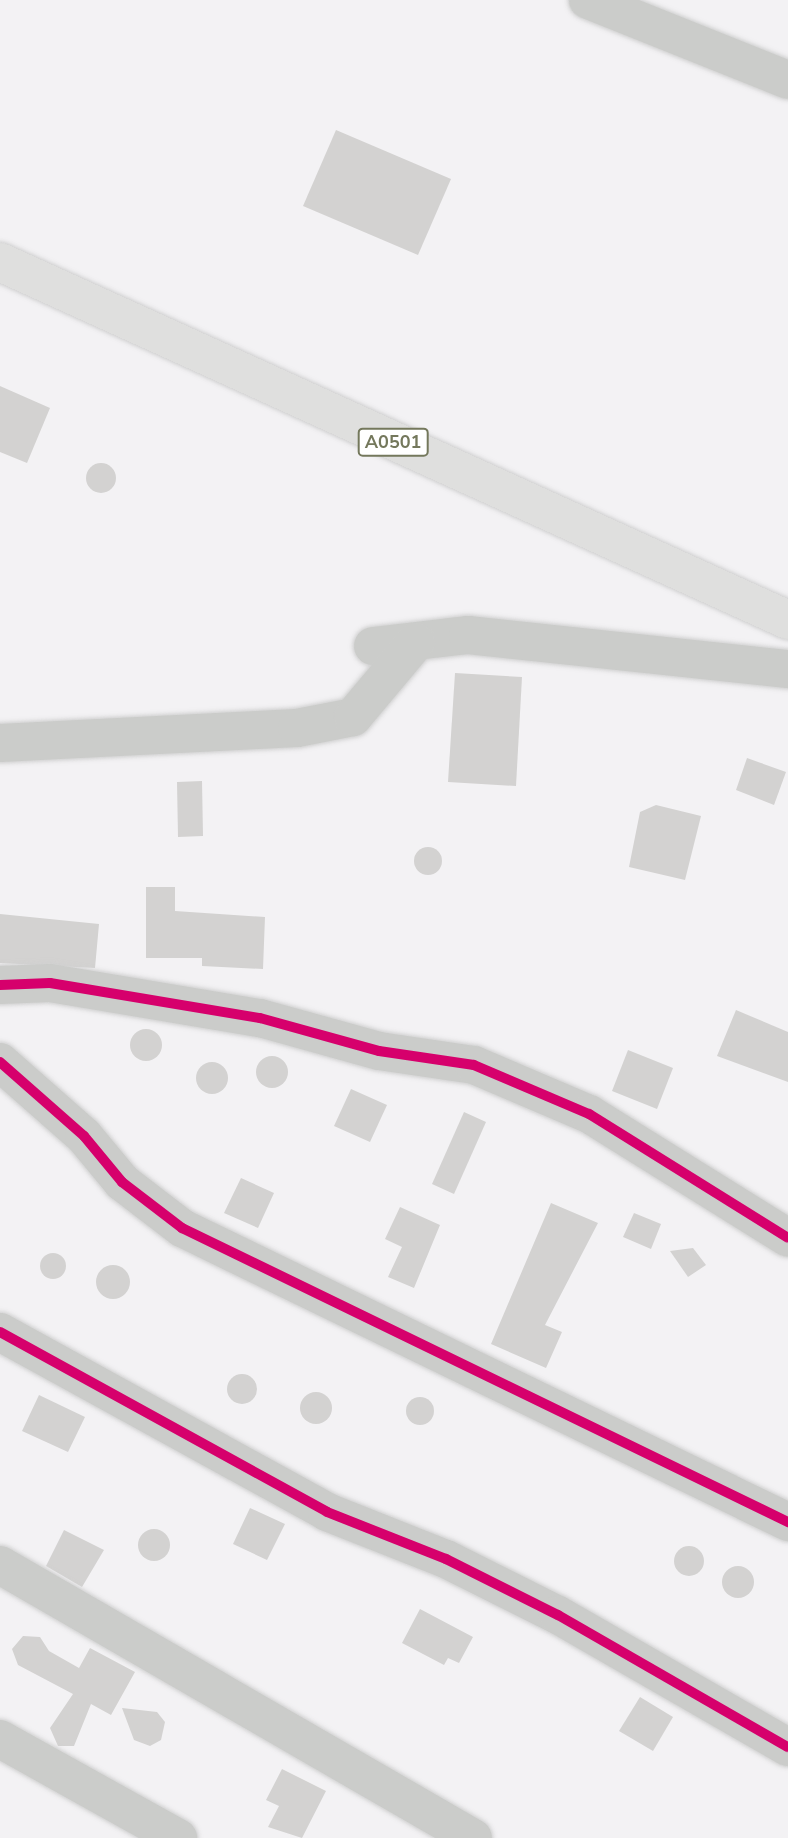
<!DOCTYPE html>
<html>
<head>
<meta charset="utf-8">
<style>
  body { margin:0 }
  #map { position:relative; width:788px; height:1838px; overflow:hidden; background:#f3f2f4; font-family:"Nunito Sans",sans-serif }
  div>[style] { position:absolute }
  .building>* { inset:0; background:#d3d2d1 }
  .round { border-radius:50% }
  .roads { filter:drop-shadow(0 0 2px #d0d0d0) drop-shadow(0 0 2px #d0d0d0) }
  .minor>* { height:38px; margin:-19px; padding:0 19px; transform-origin:19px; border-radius:19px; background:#cbccca }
  .highway>* { height:38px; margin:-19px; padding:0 19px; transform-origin:19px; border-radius:19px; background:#dfdfde }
  .cycleway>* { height:10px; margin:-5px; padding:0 5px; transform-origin:5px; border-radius:5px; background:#d6006c }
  span { translate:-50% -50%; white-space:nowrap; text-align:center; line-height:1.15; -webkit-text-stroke:7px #fff; paint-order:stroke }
  .shield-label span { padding:2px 5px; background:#fff; border:2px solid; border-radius:5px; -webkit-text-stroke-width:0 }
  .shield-label { font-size:18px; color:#74785c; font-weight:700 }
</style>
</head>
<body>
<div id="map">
  <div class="building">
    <div style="clip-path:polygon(336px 130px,451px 179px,418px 255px,303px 206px)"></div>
    <div style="clip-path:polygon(0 386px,50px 408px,27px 463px,0 452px)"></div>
    <div class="round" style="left:86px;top:463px;width:30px;height:30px"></div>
    <div style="clip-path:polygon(455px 673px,522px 677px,516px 786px,448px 782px)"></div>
    <div style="clip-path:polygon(747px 758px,786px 772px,774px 805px,736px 790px)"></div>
    <div style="clip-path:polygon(202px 781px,203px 836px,178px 837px,177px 782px)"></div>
    <div style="clip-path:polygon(656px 805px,701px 816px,685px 880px,629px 867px,640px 812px)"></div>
    <div class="round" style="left:414px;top:847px;width:28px;height:28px"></div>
    <div style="clip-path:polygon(146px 887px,175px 887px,175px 911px,265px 917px,263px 969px,202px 966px,202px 958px,146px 958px)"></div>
    <div style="clip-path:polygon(0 914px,99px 924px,95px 968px,0 963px)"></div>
    <div style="clip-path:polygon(736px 1010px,788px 1032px,788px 1082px,717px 1056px)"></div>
    <div class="round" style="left:130px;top:1029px;width:32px;height:32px"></div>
    <div style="clip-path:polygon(628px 1050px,673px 1068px,657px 1109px,612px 1091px)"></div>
    <div class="round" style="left:256px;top:1056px;width:32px;height:32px"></div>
    <div class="round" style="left:196px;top:1062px;width:32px;height:32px"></div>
    <div style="clip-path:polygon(351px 1089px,387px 1105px,370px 1142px,334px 1126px)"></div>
    <div style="clip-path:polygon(464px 1112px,486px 1122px,454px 1194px,432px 1184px)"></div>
    <div style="clip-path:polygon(241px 1178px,274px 1193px,258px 1228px,224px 1213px)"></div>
    <div style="clip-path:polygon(551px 1203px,598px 1223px,545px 1325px,562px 1332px,546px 1368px,491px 1344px)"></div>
    <div style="clip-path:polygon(400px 1207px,440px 1225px,414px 1288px,388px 1277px,402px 1247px,385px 1239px)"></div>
    <div style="clip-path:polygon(634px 1213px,661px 1224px,651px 1249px,623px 1237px)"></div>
    <div style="clip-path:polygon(693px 1248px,706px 1265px,688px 1277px,670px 1251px)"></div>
    <div class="round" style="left:40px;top:1253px;width:26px;height:26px"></div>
    <div class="round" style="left:96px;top:1265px;width:34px;height:34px"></div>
    <div class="round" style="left:227px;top:1374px;width:30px;height:30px"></div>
    <div class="round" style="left:300px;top:1392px;width:32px;height:32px"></div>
    <div style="clip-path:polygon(39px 1395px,85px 1417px,68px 1452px,22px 1431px)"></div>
    <div class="round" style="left:406px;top:1397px;width:28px;height:28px"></div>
    <div style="clip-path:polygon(250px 1508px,285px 1524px,267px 1560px,233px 1544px)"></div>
    <div class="round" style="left:138px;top:1529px;width:32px;height:32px"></div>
    <div style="clip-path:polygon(64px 1530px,104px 1550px,82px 1587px,46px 1566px)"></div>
    <div class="round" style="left:674px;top:1546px;width:30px;height:30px"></div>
    <div class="round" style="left:722px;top:1566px;width:32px;height:32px"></div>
    <div style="clip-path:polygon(420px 1609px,473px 1637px,459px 1663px,448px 1658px,444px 1665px,402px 1643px)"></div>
    <div style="clip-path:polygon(23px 1636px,40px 1637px,49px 1651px,79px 1668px,90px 1648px,135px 1672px,111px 1715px,91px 1704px,74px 1746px,58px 1746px,50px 1728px,73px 1694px,18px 1665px,12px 1649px)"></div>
    <div style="clip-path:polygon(640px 1697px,673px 1717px,653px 1751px,619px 1731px)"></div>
    <div style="clip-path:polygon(122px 1708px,157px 1712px,165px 1722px,161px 1740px,150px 1746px,134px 1740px)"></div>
    <div style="clip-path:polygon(282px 1769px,326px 1791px,302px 1838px,268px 1827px,279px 1806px,266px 1800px)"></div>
  </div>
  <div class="roads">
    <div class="minor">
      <div style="left:588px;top:0;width:215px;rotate:21.8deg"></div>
      <div style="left:373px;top:646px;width:96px;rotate:-6.6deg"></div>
      <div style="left:468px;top:635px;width:322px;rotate:6.1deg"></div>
      <div style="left:0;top:743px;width:297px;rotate:-2.9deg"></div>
      <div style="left:297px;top:728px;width:57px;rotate:-11.1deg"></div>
      <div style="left:353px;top:717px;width:98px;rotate:-50deg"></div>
      <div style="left:0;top:985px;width:50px;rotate:-2.3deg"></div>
      <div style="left:50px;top:983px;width:213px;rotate:9.5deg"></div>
      <div style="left:260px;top:1018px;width:123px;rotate:15.5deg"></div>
      <div style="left:379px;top:1051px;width:96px;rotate:8.4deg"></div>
      <div style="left:474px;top:1065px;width:125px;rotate:23.1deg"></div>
      <div style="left:589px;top:1114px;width:234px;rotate:31.9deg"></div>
      <div style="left:0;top:1062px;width:112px;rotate:41.4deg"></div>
      <div style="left:84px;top:1136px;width:60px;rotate:50.4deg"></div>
      <div style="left:122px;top:1182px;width:76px;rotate:37.5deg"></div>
      <div style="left:182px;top:1228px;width:674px;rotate:25.88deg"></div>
      <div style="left:0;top:1332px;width:373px;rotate:28.8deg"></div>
      <div style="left:327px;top:1512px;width:128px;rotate:21.6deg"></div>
      <div style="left:446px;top:1559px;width:125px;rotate:26.6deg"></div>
      <div style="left:558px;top:1615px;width:265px;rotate:29.9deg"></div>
      <div style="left:0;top:1565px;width:546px;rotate:29.99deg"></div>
      <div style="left:0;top:1739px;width:204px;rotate:29.1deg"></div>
    </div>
    <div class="highway">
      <div style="left:0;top:262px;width:866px;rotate:24.43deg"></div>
    </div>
  </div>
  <div class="cycleway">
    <div style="left:0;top:985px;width:50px;rotate:-2.3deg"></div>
    <div style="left:50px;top:983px;width:213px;rotate:9.5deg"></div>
    <div style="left:260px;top:1018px;width:123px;rotate:15.5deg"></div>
    <div style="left:379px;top:1051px;width:96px;rotate:8.4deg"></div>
    <div style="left:474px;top:1065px;width:125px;rotate:23.1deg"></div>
    <div style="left:589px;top:1114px;width:234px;rotate:31.9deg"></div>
    <div style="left:0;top:1062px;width:112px;rotate:41.4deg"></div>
    <div style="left:84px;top:1136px;width:60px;rotate:50.4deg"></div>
    <div style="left:122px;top:1182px;width:76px;rotate:37.5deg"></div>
    <div style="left:182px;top:1228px;width:674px;rotate:25.88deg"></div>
    <div style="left:0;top:1332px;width:373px;rotate:28.8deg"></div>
    <div style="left:327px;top:1512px;width:128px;rotate:21.6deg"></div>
    <div style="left:446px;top:1559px;width:125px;rotate:26.6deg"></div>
    <div style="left:558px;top:1615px;width:265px;rotate:29.9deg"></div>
  </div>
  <div class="shield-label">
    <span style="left:393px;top:442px">A0501</span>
  </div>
</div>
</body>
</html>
